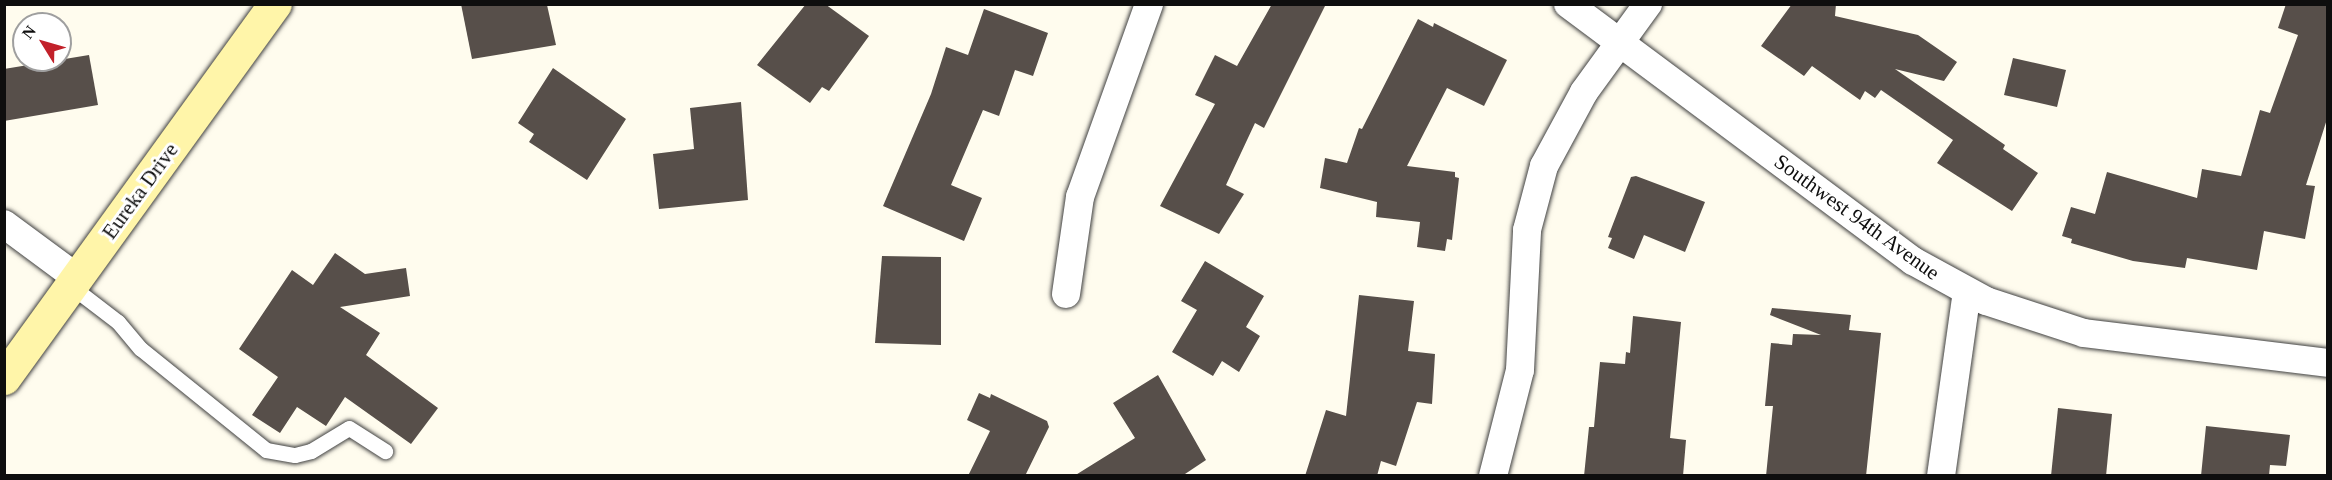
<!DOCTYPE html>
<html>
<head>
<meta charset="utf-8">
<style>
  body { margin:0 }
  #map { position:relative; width:2332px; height:480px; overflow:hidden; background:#fffcee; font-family:Georgia,serif }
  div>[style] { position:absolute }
  .building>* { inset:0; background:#574f4a }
  .roads { filter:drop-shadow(0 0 2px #414141) drop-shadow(0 0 2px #414141) }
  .service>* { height:15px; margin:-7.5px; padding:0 7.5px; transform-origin:7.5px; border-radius:7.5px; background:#fff }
  .minor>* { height:28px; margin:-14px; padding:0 14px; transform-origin:14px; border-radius:14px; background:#fff }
  .secondary>* { height:33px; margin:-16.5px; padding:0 16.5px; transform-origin:16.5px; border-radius:16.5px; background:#fff5a9 }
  span { translate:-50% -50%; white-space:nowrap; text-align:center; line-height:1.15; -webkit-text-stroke:6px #fff; paint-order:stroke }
  .street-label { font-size:21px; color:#0e0e0e }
  .frame { position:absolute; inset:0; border:6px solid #0e0e0e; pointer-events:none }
  .north { position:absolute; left:12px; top:12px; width:60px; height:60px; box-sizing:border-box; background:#fff; border:2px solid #9f9f9f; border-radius:50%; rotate:307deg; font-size:16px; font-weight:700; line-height:24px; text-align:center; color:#0e0e0e }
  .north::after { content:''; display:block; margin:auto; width:21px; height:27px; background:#c2212a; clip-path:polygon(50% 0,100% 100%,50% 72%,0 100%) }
</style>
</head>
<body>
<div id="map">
  <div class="building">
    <div style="clip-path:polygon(461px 4px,547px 5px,556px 45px,472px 59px)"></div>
    <div style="clip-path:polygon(806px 4px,825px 4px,869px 36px,829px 91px,822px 87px,810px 103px,757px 65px)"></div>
    <div style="clip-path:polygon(1272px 4px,1326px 4px,1264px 128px,1255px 123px,1226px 185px,1244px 194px,1219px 234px,1160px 206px,1215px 104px,1195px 95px,1215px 55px,1237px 66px)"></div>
    <div style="clip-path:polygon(1792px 4px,1836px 4px,1835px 16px,1918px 35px,1957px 62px,1944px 81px,1895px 69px,2005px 145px,2003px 149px,2038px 173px,2012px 211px,1937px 163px,1953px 140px,1881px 90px,1875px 98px,1865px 91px,1860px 100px,1812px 66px,1804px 76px,1761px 46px)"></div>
    <div style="clip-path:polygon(2286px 4px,2328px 4px,2328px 116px,2306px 185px,2315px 186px,2305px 239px,2264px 231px,2257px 270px,2187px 258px,2185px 268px,2133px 261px,2071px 243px,2072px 239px,2062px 236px,2071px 207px,2095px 214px,2107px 172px,2197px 198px,2202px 169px,2241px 176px,2260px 110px,2270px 113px,2298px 35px,2278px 28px)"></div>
    <div style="clip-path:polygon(984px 9px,1048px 33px,1033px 76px,1015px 70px,999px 116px,983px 110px,951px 185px,982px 198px,964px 241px,883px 206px,931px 94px,946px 47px,968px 55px)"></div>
    <div style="clip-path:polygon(1418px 19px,1433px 27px,1434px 23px,1507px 60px,1484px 106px,1447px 88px,1407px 166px,1455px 172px,1455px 177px,1459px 178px,1452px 240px,1447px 239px,1445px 251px,1417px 247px,1420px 222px,1376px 217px,1377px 202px,1320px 188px,1325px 158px,1347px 163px,1359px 128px,1362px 129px)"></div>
    <div style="clip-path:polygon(89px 55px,98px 105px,4px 121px,4px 69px)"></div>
    <div style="clip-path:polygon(2013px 58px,2066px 70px,2057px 107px,2004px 95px)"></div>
    <div style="clip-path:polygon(553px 68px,626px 119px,587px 180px,529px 142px,534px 134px,518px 123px)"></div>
    <div style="clip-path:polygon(741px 102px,748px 200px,659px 209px,653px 154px,694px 149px,690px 108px)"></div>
    <div style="clip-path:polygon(1636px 176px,1705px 202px,1685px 252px,1644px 235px,1634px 259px,1608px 248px,1612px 238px,1608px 237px,1631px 177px)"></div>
    <div style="clip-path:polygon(335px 253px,365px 274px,406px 268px,410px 296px,340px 307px,380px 333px,366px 355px,438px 408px,411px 444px,345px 397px,326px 426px,297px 407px,280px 433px,252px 415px,278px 377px,239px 349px,292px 270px,313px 285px)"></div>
    <div style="clip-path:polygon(882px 256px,941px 257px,941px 345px,875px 343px)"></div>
    <div style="clip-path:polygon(1205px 261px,1264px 296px,1246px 327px,1260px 336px,1239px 372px,1222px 361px,1213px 376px,1172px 352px,1197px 310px,1181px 301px)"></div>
    <div style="clip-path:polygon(1359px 295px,1414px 301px,1408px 351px,1435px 354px,1432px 404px,1417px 402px,1396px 466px,1381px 461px,1377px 476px,1305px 476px,1326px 410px,1346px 416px)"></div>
    <div style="clip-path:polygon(1772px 308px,1851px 315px,1849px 330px,1881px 333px,1866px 476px,1766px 476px,1773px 406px,1765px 406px,1771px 343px,1792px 345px,1793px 334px,1821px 335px,1770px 315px)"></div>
    <div style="clip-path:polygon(1633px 316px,1681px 322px,1670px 438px,1686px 440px,1683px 476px,1584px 476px,1589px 427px,1594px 427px,1600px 362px,1625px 364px,1626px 352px,1630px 353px)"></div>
    <div style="clip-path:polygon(1158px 375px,1206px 460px,1182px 476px,1074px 476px,1135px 438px,1113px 403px)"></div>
    <div style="clip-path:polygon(979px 393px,990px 398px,991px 394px,1047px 421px,1049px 427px,1025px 476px,968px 476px,990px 431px,967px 420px)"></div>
    <div style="clip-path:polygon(2058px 408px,2112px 414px,2106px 476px,2051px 476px)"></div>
    <div style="clip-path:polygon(2206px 426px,2290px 435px,2286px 466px,2270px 465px,2269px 476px,2201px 476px)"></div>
  </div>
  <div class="roads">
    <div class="service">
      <div style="left:71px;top:286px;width:59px;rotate:37.5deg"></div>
      <div style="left:118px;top:322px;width:35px;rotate:50deg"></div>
      <div style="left:141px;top:349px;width:161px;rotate:38.9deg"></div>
      <div style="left:266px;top:450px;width:29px;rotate:10deg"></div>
      <div style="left:295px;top:455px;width:16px;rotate:-14deg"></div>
      <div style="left:311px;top:451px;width:44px;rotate:-31.2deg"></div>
      <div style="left:349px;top:428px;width:43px;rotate:32.6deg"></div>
    </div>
    <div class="minor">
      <div style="left:1568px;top:4px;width:430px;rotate:36.7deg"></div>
      <div style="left:1913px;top:261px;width:83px;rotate:28.7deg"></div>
      <div style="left:1986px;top:301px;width:103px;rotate:18.1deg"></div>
      <div style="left:2084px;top:333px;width:246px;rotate:7deg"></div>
      <div style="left:4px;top:224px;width:91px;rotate:36.5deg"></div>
      <div style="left:1066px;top:294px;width:98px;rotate:-81.8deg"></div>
      <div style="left:1080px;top:197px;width:205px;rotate:-70.3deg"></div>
      <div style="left:1493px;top:476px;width:109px;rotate:-75.7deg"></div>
      <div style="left:1520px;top:370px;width:140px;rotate:-87.1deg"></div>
      <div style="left:1527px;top:230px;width:66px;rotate:-75.1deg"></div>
      <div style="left:1544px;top:166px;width:84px;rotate:-61.6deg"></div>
      <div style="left:1584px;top:92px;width:109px;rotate:-54deg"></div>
      <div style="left:1941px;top:476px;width:186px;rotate:-82deg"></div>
    </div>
    <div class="secondary">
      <div style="left:4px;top:378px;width:462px;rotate:-54.1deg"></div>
    </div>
  </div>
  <div class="street-label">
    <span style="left:140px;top:191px;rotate:-54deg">Eureka Drive</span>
    <span style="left:1857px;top:217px;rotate:36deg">Southwest 94th Avenue</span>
  </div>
  <div class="frame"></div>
  <div class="north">N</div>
</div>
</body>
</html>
